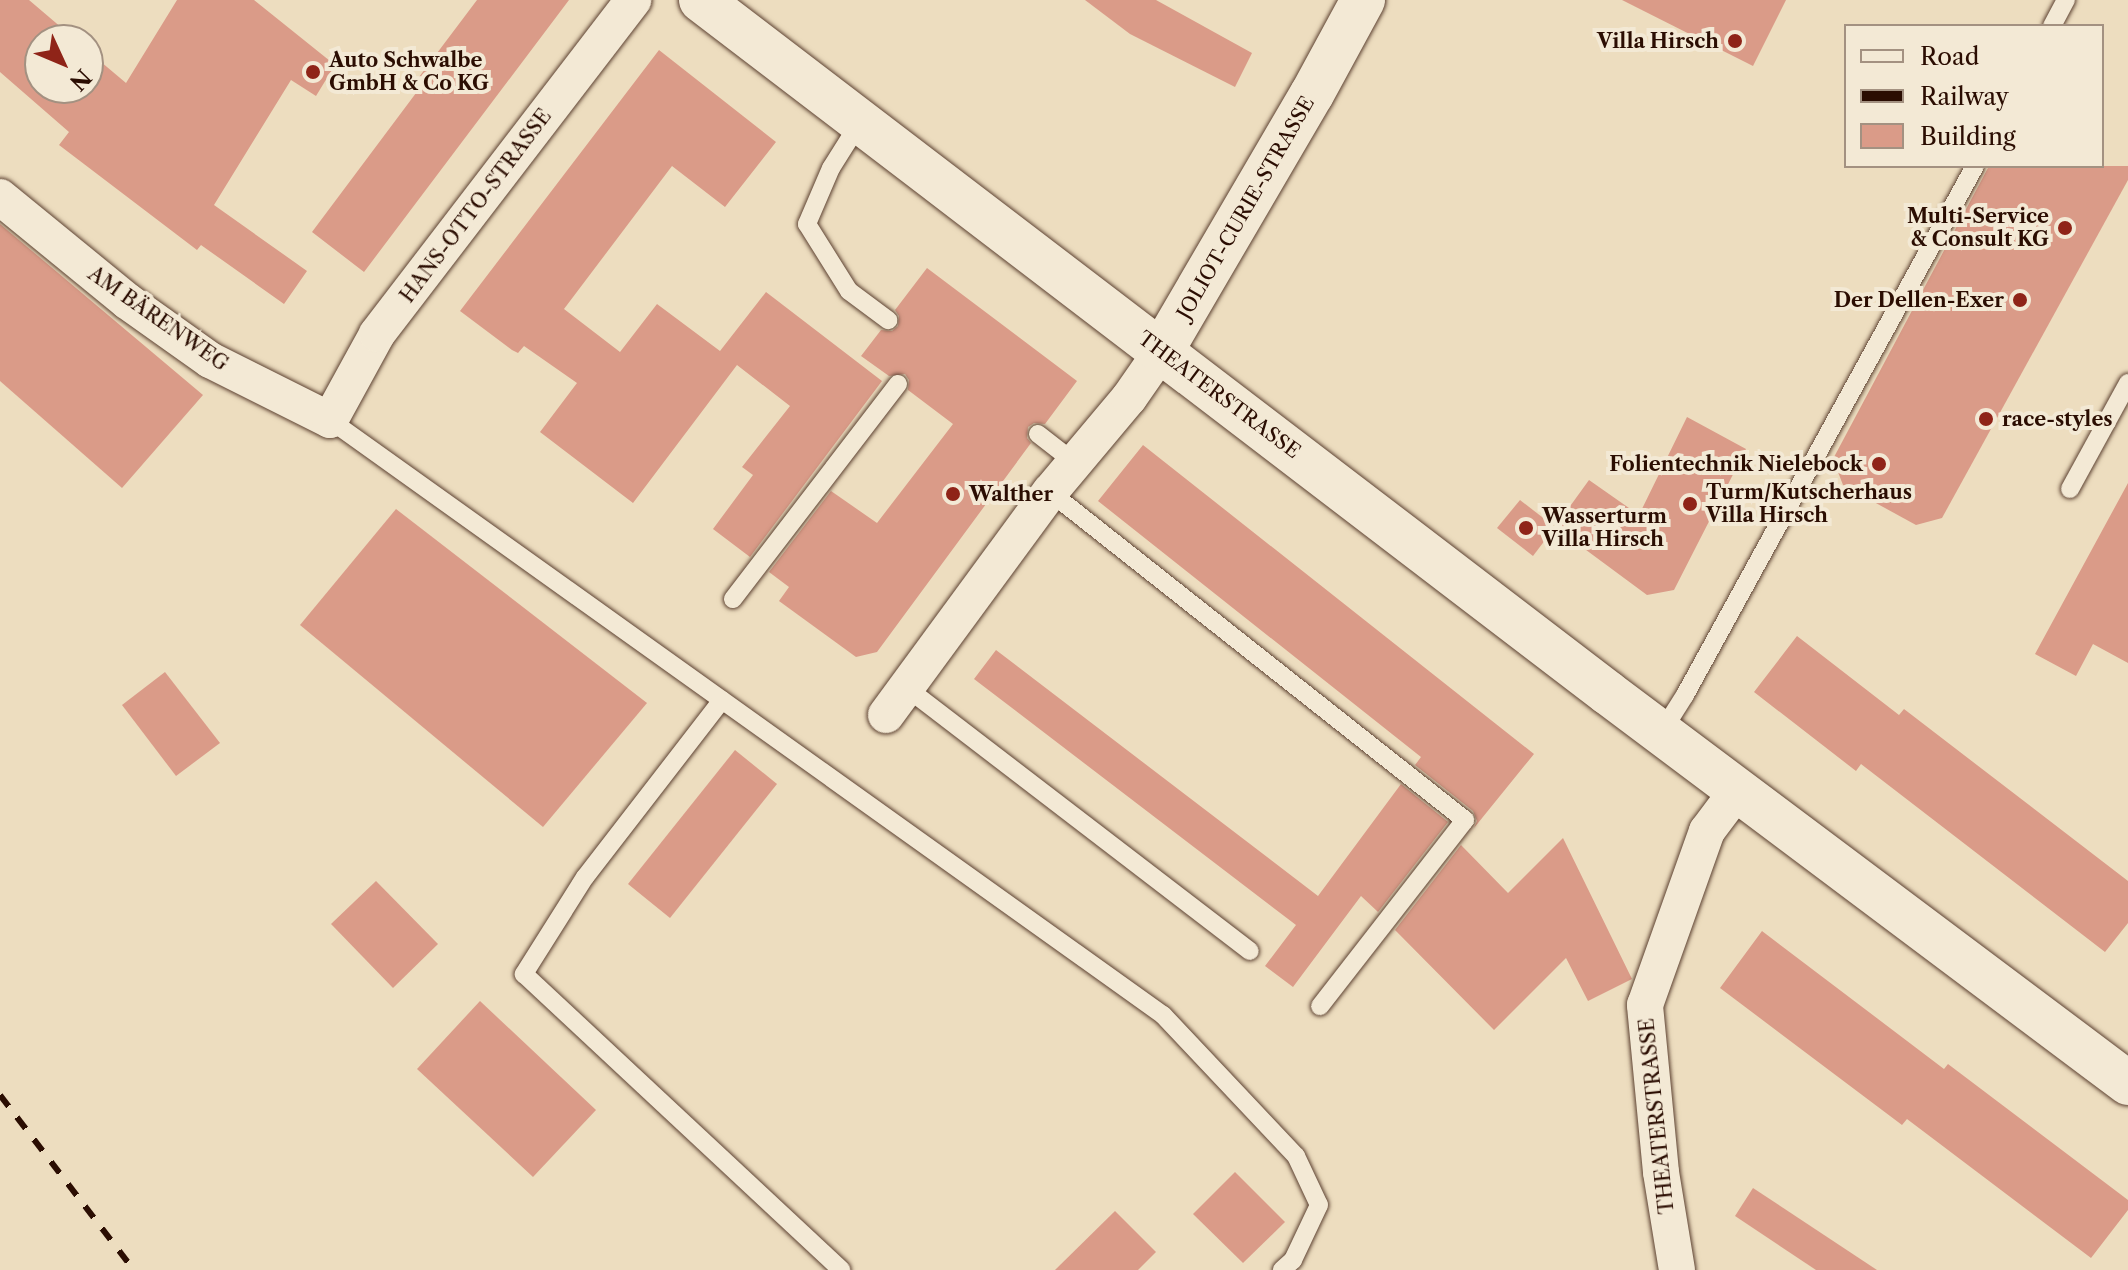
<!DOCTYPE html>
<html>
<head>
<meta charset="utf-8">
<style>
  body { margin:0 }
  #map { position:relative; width:2128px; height:1270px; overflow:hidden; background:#edddbf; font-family:"Libre Caslon Text",serif }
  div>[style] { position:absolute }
  .building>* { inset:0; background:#da9b88 }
  .roads { filter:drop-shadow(0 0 2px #5c4131) drop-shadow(0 0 2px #5c4131) }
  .lane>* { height:18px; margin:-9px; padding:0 9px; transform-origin:9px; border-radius:9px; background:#f3e9d5 }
  .street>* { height:36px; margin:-18px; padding:0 18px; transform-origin:18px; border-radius:18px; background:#f3e9d5 }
  .secondary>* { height:44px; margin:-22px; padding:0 22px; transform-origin:22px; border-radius:22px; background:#f3e9d5 }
  .rail>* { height:6px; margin-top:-3px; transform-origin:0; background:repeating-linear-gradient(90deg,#2b0d02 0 14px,transparent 0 28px) }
  .dots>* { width:22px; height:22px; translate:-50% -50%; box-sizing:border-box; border:4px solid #f3e9d5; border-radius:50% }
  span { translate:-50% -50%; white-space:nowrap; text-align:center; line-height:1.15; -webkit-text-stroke:8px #f3e9d5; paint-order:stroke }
  .poi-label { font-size:20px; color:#2b0d02; font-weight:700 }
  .right { translate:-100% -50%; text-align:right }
  .left { translate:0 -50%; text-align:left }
  .street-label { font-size:20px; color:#2b0d02 }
  .legend { position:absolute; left:1844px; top:24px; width:260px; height:144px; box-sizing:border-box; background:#f3e9d5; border:2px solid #a39181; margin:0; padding:10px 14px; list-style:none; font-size:24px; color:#2b0d02 }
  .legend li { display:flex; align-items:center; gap:16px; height:40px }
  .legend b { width:40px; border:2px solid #a39181 }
  .north { position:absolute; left:24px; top:24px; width:80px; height:80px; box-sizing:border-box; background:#f3e9d5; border:2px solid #a39181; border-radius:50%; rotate:134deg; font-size:22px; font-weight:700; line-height:32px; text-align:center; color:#2b0d02 }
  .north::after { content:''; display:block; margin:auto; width:28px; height:36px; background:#8f2418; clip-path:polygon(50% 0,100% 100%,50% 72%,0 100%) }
</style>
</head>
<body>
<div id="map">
  <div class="building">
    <div style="clip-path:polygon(0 0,29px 0,76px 40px,40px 40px,40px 88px,88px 88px,88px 51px,126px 83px,177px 0,254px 0,335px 65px,316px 96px,291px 80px,214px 205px,307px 271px,284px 304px,201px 245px,197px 250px,59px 145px,69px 132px,0 72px)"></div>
    <div style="clip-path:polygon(477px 0,569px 0,364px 272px,312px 232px,425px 81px,419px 77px)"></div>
    <div style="clip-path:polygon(1085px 0,1156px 0,1252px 53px,1235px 87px,1130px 34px)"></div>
    <div style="clip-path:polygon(1622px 0,1786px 0,1753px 66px)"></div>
    <div style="clip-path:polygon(659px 50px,776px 142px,725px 207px,672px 166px,564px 309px,620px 352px,657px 304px,720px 351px,766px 292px,882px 381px,750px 557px,713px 529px,753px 475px,742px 467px,790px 406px,737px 365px,633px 503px,540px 432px,577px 383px,524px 346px,518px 353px,512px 350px,460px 311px)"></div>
    <div style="clip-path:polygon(1989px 166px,2128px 166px,2128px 180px,1942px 518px,1916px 525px,1843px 485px,1833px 459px)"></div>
    <div style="clip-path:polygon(0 224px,203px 395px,122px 488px,0 381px)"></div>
    <div style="clip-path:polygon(927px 268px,1077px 381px,1045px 424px,1034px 423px,1028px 427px,1027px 438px,1031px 443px,877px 652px,856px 657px,779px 601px,789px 587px,769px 572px,831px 491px,877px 523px,953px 424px,908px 390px,909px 380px,905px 374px,889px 376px,861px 356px,881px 330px,892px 331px,898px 326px,899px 316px,895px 310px)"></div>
    <div style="clip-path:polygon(1687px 417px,1746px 449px,1674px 590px,1647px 595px,1555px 527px,1589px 480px,1639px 515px)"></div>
    <div style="clip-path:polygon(1143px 445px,1534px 754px,1474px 828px,1477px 821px,1473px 811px,1415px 765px,1421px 757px,1098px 501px)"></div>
    <div style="clip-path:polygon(2128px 483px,2128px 663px,2093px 644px,2076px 676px,2035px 654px)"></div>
    <div style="clip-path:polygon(1520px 500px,1555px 527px,1533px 556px,1497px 528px)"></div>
    <div style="clip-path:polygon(396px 509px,647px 703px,543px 827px,300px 625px)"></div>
    <div style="clip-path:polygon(1797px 636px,1899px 715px,1904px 709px,2128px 881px,2128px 923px,2105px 952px,1861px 764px,1856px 771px,1754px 692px)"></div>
    <div style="clip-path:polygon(996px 650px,1318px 896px,1401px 784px,1448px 822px,1378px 912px,1361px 896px,1293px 987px,1265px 966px,1296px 925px,974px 679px)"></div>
    <div style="clip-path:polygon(165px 672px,220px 743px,176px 776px,122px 705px)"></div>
    <div style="clip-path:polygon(735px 750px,777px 784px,670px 918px,628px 884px)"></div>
    <div style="clip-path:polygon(1563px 838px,1632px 979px,1588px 1001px,1566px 958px,1494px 1030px,1395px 930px,1461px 845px,1508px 893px)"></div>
    <div style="clip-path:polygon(376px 881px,438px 944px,393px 988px,331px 924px)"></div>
    <div style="clip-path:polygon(1762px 931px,1944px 1069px,1948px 1064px,2128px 1200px,2128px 1210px,2091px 1258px,1907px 1119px,1902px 1125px,1720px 988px)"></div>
    <div style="clip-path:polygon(480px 1001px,596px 1110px,533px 1177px,417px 1069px)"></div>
    <div style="clip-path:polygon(1235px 1172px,1285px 1222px,1243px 1263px,1193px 1214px)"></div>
    <div style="clip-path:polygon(1753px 1188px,1877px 1270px,1816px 1270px,1735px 1216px)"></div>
    <div style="clip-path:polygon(1115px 1211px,1156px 1252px,1138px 1270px,1055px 1270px)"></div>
  </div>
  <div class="roads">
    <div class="lane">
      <div style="left:2052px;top:26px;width:30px;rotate:-62deg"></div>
      <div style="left:860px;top:122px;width:54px;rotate:122.2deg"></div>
      <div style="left:831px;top:168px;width:61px;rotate:113.2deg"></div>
      <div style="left:807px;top:224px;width:79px;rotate:57.9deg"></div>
      <div style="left:849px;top:291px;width:49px;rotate:36.6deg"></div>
      <div style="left:330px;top:420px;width:1024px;rotate:35.54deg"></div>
      <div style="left:1163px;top:1015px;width:194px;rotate:46.7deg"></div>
      <div style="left:1296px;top:1156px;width:54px;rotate:64.9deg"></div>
      <div style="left:1319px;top:1205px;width:61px;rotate:115.3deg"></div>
      <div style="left:1293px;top:1260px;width:15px;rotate:138deg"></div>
      <div style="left:1038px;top:434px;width:46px;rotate:37.9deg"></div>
      <div style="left:2070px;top:489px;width:121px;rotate:-61.3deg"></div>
      <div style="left:1050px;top:492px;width:529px;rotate:38.32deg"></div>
      <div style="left:1465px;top:820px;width:236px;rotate:127.9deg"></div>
      <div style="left:733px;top:599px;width:271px;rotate:-52.5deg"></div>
      <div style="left:907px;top:688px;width:432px;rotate:37.5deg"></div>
      <div style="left:722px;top:700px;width:224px;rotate:127.7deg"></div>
      <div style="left:585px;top:877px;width:115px;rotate:122.2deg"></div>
      <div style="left:524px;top:974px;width:434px;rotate:43deg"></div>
      <div style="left:1661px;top:733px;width:45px;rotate:-57.7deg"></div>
      <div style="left:1685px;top:695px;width:603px;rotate:-61.27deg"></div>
    </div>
    <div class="street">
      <div style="left:0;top:197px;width:164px;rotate:39.3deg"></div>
      <div style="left:127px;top:301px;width:102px;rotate:35.4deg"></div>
      <div style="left:210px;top:360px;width:134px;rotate:26.6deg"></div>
      <div style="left:330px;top:420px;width:98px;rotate:-61.3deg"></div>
      <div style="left:377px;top:334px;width:421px;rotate:-52.5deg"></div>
      <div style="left:886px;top:715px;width:277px;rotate:-53.7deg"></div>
      <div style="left:1050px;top:492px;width:123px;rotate:-50deg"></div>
      <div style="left:1129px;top:398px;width:56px;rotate:-55.2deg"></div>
      <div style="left:1677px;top:1270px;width:99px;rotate:-99.3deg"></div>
      <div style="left:1661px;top:1172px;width:168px;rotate:-95.5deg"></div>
      <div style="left:1645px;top:1005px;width:185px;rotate:-70.4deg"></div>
      <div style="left:1707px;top:831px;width:50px;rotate:-53.1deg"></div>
    </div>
    <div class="secondary">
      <div style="left:701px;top:0;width:1141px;rotate:37.38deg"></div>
      <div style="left:1608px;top:693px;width:650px;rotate:36.87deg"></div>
      <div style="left:1161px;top:352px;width:299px;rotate:-59.7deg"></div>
      <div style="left:1312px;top:94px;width:107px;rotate:-61.5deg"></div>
    </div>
  </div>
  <div class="rail">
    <div style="left:0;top:1095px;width:220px;rotate:52.6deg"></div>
  </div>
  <div class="dots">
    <div style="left:1735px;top:41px;background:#8f2418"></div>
    <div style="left:313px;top:72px;background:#8f2418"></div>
    <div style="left:2065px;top:228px;background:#8f2418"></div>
    <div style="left:2020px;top:300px;background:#8f2418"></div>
    <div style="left:1986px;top:419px;background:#8f2418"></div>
    <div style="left:1879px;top:464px;background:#8f2418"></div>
    <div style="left:953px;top:494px;background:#8f2418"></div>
    <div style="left:1690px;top:504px;background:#8f2418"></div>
    <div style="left:1526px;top:528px;background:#8f2418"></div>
  </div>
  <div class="poi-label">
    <span class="right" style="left:1719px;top:41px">Villa Hirsch</span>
    <span class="left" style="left:329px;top:72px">Auto Schwalbe<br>GmbH &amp; Co KG</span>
    <span class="right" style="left:2049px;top:228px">Multi-Service<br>&amp; Consult KG</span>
    <span class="right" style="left:2004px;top:300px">Der Dellen-Exer</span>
    <span class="left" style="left:2002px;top:419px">race-styles</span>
    <span class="right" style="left:1863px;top:464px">Folientechnik Nielebock</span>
    <span class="left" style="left:1706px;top:504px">Turm/Kutscherhaus<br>Villa Hirsch</span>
    <span class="left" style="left:969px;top:494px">Walther</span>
    <span class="left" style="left:1542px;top:528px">Wasserturm<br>Villa Hirsch</span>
  </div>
  <div class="street-label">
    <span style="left:476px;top:206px;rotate:-53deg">HANS-OTTO-STRASSE</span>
    <span style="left:1246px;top:208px;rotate:-60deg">JOLIOT-CURIE-STRASSE</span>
    <span style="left:158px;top:319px;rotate:35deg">AM BÄRENWEG</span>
    <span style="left:1219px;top:395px;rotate:37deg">THEATERSTRASSE</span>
    <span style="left:1657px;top:1116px;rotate:-96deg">THEATERSTRASSE</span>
  </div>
  <ul class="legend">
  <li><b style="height:10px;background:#f3e9d5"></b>Road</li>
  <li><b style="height:10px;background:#2b0d02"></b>Railway</li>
  <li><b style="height:22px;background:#da9b88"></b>Building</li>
  </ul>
  <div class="north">N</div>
</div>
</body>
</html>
